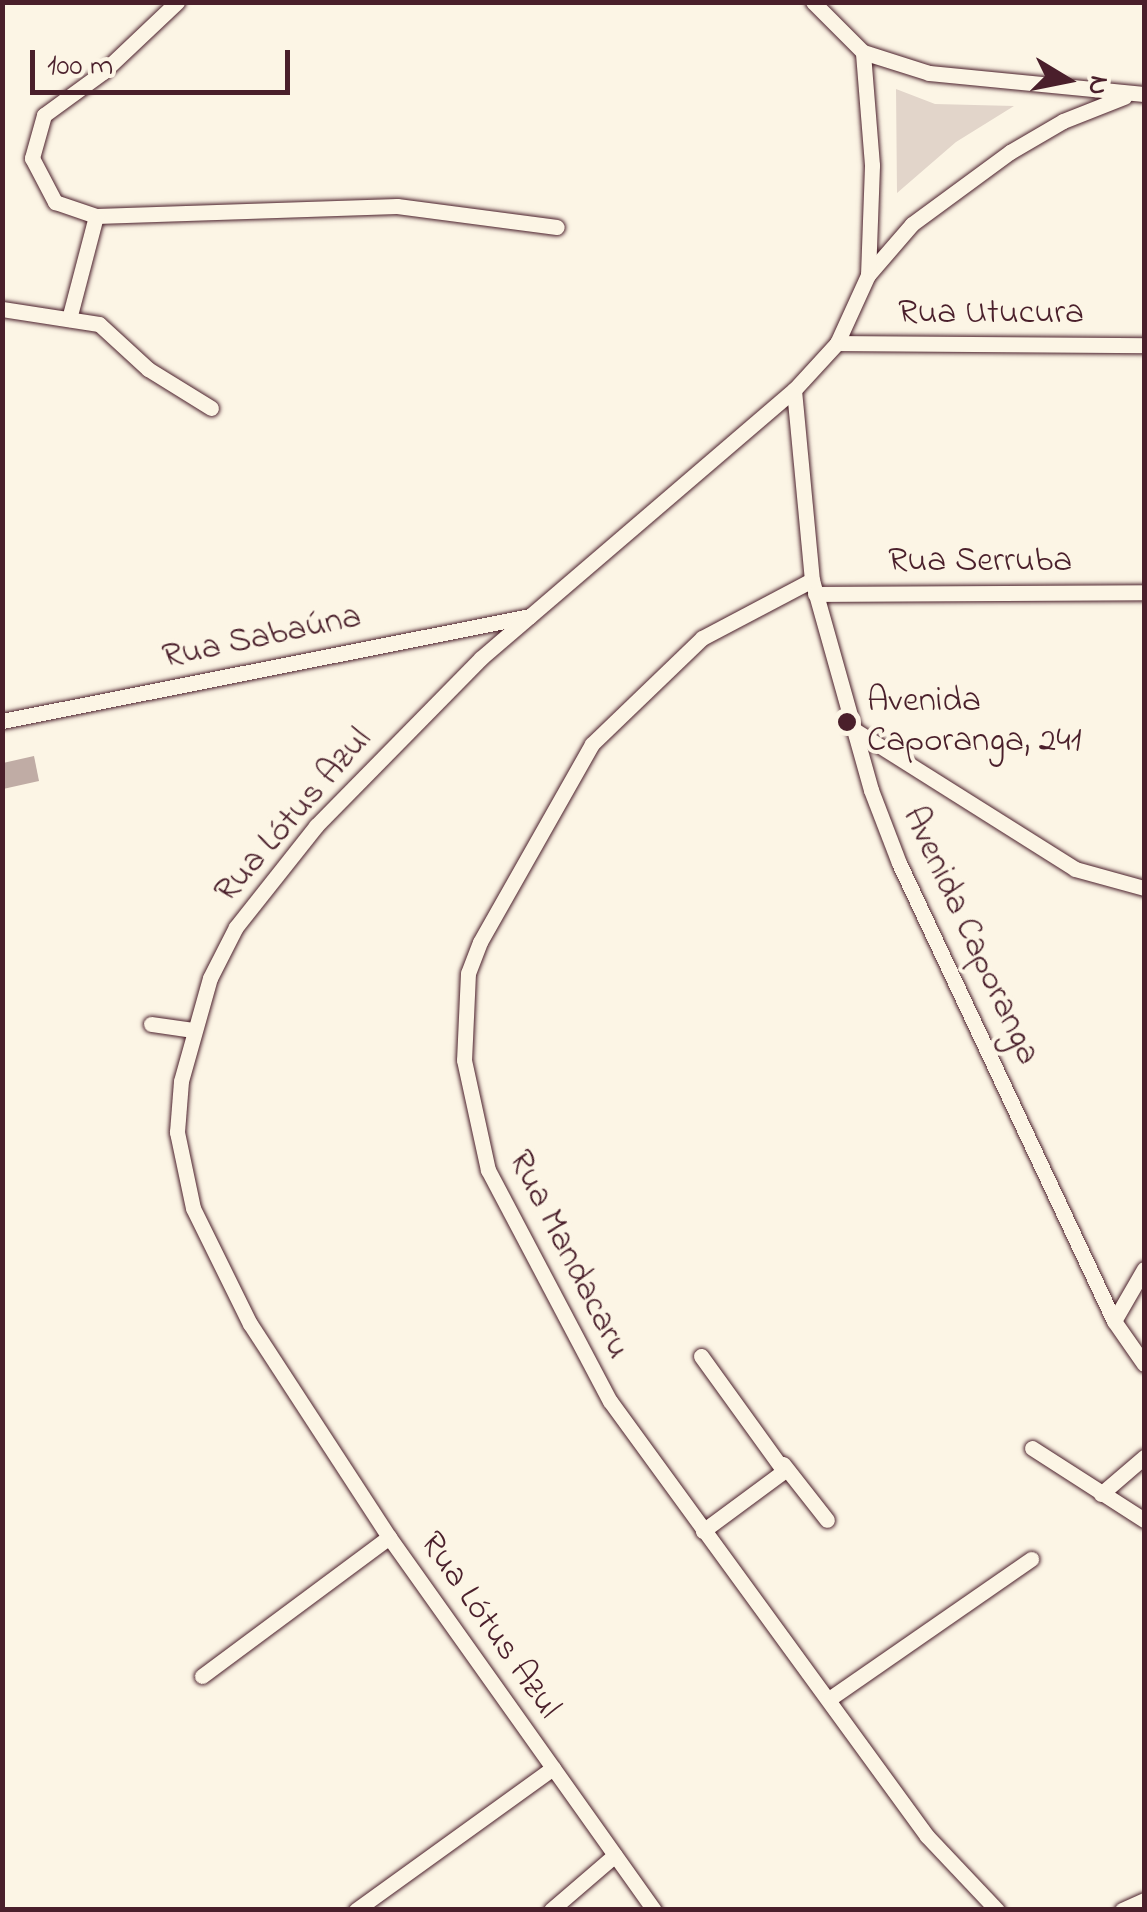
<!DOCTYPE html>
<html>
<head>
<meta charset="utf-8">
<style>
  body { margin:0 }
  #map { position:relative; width:1147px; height:1912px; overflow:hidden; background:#fcf5e5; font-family:"Indie Flower",sans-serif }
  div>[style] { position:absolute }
  .green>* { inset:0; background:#e2d5ca }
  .water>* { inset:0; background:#c0aca5 }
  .roads { filter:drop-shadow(0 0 2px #4a1f2b) drop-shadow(0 0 2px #4a1f2b) }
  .street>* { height:15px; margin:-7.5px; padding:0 7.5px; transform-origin:7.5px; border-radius:7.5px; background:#fcf5e5 }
  .dots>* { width:28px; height:28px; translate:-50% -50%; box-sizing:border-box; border:5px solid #fcf5e5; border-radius:50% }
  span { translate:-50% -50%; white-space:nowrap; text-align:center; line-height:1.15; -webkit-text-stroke:8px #fcf5e5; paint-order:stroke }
  .street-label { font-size:35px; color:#4a1f2b }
  .poi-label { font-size:35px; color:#4a1f2b }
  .left { translate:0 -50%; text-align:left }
  .frame { position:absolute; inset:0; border:5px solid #4a1f2b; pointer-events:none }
  .north { position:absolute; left:1017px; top:30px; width:100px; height:100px; -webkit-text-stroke:8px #fcf5e5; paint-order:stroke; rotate:100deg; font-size:28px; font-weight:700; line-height:40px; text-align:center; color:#4a1f2b }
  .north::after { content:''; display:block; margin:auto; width:35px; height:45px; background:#4a1f2b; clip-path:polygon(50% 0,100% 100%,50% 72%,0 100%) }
  .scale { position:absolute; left:30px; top:50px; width:260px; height:45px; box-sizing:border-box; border:5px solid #4a1f2b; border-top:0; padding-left:12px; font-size:30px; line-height:35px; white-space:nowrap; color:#4a1f2b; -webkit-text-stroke:8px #fcf5e5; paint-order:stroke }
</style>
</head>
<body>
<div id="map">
  <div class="green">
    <div style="clip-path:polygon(896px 89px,935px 104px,1014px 106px,956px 142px,897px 193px)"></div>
  </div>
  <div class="water">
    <div style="clip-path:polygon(34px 756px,39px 781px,3px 789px,3px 763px)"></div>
  </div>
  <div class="roads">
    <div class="street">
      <div style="left:177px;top:2px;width:102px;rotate:136.6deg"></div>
      <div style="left:103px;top:72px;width:73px;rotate:143.9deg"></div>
      <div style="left:44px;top:115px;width:45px;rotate:105.6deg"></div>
      <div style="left:32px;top:158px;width:50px;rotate:62.4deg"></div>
      <div style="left:55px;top:202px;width:43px;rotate:18.9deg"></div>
      <div style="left:96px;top:216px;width:301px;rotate:-1.9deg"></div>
      <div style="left:397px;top:206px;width:161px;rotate:7.5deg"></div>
      <div style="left:813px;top:2px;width:71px;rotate:45deg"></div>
      <div style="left:863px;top:52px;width:69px;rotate:17.7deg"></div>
      <div style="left:929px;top:73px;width:216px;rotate:5.6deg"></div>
      <div style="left:868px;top:275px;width:67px;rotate:-49.2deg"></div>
      <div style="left:912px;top:224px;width:122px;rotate:-36.3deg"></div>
      <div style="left:1010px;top:152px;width:61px;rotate:-30.3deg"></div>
      <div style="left:1063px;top:121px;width:66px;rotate:-21.5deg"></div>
      <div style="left:2px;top:309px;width:98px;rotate:8.8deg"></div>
      <div style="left:99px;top:324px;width:67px;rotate:42.6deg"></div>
      <div style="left:148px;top:369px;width:74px;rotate:31.8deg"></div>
      <div style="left:69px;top:319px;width:106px;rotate:-75.3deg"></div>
      <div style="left:837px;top:343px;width:307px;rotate:0.4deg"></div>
      <div style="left:794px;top:390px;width:191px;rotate:84.6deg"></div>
      <div style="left:812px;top:580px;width:218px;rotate:74.3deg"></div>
      <div style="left:871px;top:790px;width:78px;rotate:69deg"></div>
      <div style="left:899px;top:863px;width:506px;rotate:64.85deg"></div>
      <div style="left:1114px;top:1321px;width:52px;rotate:55.1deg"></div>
      <div style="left:812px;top:580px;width:124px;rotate:152.2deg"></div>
      <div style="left:702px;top:638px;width:153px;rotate:136.1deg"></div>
      <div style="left:592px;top:744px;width:227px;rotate:119.5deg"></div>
      <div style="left:480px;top:942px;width:33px;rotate:111deg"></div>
      <div style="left:468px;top:973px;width:87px;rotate:92.6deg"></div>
      <div style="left:464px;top:1060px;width:113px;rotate:77.7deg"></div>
      <div style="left:488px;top:1170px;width:261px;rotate:62.2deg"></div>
      <div style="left:610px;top:1401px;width:538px;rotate:53.92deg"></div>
      <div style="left:927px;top:1836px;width:102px;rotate:46.6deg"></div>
      <div style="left:815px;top:594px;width:329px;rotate:-0.3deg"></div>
      <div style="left:2px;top:721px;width:538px;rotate:-11.25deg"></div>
      <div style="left:853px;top:729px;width:262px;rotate:32.2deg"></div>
      <div style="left:1075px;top:869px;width:72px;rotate:15.4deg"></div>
      <div style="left:151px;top:1024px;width:42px;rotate:8.1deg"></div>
      <div style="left:1114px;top:1321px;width:60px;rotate:-60deg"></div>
      <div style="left:701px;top:1356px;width:142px;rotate:54.2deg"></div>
      <div style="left:784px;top:1471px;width:101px;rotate:143.5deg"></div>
      <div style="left:1032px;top:1448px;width:133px;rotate:32.7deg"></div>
      <div style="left:783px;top:1464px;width:71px;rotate:51.8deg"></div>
      <div style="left:1101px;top:1494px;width:57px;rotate:-40.7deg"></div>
      <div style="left:202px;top:1676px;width:233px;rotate:-36.6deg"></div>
      <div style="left:829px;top:1699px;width:246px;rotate:-34.7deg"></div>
      <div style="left:356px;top:1910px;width:243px;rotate:-35.8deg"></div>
      <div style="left:551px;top:1910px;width:84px;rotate:-40.7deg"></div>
      <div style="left:654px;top:1910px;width:458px;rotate:-125.4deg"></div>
      <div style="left:389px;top:1537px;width:254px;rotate:-123.1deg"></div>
      <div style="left:250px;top:1324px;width:129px;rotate:-116.2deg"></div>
      <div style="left:193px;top:1208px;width:78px;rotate:-101.9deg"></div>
      <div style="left:177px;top:1132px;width:51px;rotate:-85.5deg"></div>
      <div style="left:181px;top:1081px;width:107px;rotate:-74.3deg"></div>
      <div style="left:210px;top:978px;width:57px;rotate:-63deg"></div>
      <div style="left:236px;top:927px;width:129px;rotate:-51.6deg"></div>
      <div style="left:316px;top:826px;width:235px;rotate:-45.5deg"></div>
      <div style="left:481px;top:658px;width:412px;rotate:-40.6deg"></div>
      <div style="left:794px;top:390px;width:64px;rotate:-47.5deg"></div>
      <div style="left:837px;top:343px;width:75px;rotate:-65.5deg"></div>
      <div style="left:868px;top:275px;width:110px;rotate:-87.9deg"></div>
      <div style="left:872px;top:165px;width:113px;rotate:-94.6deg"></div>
      <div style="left:1122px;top:1910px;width:24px;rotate:-24deg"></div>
    </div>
  </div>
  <div class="dots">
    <div style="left:847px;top:722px;background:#4a1f2b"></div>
  </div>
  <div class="street-label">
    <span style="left:991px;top:314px">Rua Utucura</span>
    <span style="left:980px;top:562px">Rua Serruba</span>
    <span style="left:262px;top:638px;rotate:-12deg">Rua Sabaúna</span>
    <span style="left:294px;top:816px;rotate:-49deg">Rua Lótus Azul</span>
    <span style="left:970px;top:936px;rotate:65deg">Avenida Caporanga</span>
    <span style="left:568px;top:1255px;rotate:63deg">Rua Mandacaru</span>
    <span style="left:489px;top:1626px;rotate:55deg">Rua Lótus Azul</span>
  </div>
  <div class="poi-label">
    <span class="left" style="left:867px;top:722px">Avenida<br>Caporanga, 241</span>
  </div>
  <div class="frame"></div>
  <div class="north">N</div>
  <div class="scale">100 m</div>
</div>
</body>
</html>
